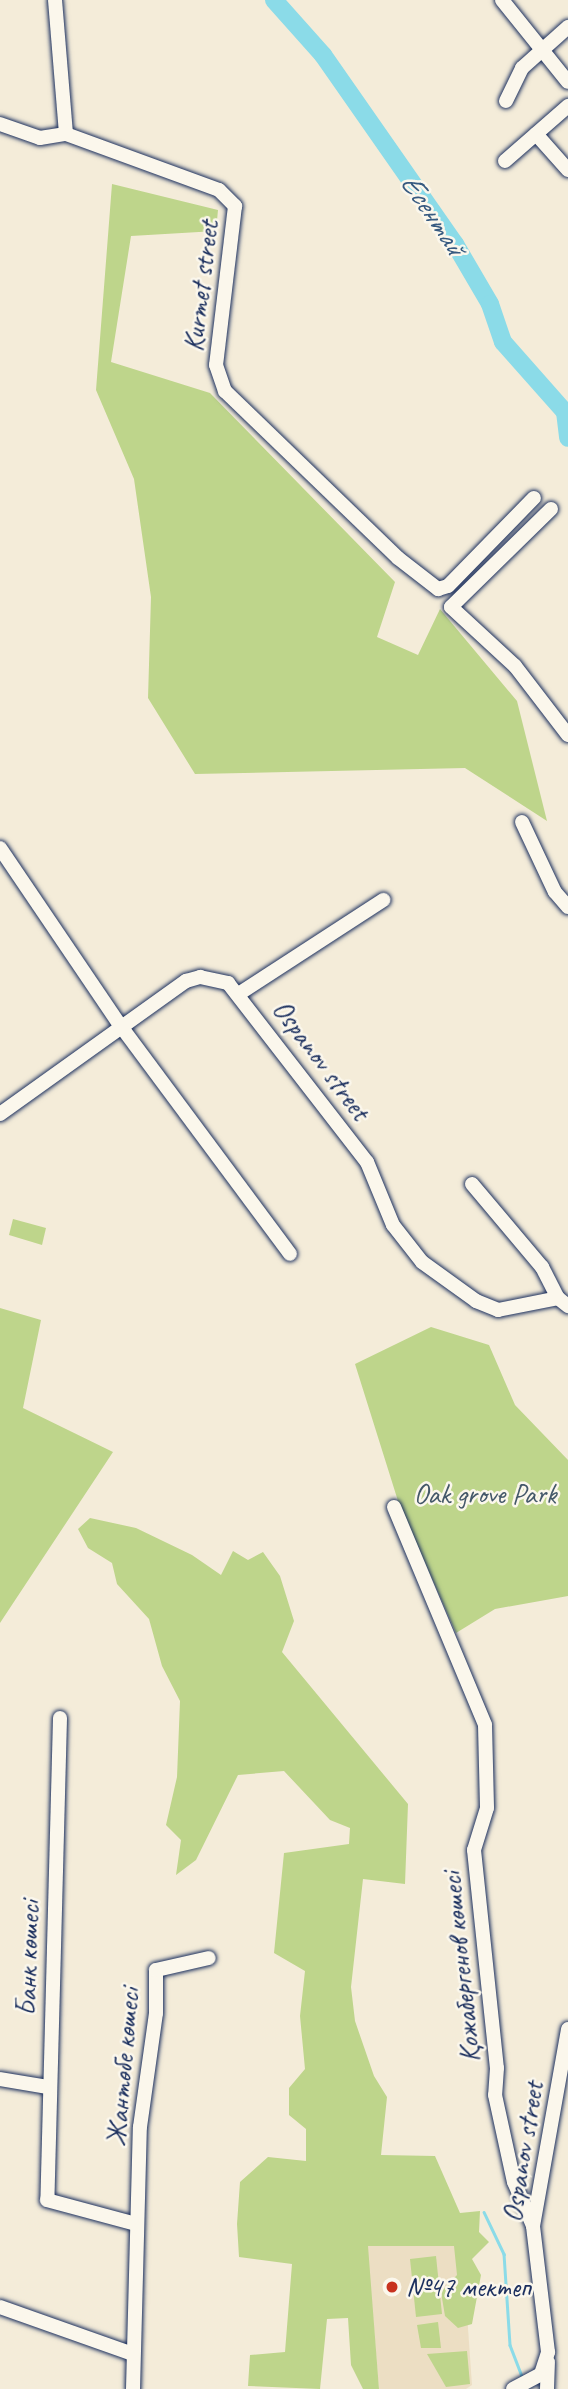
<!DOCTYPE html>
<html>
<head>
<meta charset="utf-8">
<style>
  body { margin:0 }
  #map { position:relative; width:568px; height:2389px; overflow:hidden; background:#f4ecd9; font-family:Caveat,sans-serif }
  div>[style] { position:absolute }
  .built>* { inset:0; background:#ecdec3 }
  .green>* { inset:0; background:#bed58b }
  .stream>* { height:2.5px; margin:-1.25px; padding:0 1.25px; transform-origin:1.25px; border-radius:1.25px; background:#8bdbe8 }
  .river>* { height:18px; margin:-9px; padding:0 9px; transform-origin:9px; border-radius:9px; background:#8bdbe8 }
  .roads { filter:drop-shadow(0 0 2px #1b2f5e) drop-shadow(0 0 2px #1b2f5e) }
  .minor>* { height:14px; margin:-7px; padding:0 7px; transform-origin:7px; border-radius:7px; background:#fbf7ec }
  .dots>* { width:19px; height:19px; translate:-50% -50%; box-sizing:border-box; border:4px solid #fbf7ec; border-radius:50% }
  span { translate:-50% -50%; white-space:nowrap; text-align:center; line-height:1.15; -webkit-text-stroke:5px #fbf7ec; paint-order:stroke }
  .street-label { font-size:28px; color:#1b2f5e }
  .park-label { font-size:28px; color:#445869 }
  .poi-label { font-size:28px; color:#1b2f5e }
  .left { translate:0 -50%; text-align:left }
  .water-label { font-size:30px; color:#375a80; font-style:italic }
</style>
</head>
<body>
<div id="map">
  <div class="built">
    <div style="clip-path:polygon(460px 2214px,472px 2385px,466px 2389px,379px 2389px,365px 2221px)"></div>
  </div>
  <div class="green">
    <div style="clip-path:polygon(112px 184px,218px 210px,216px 231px,131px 236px,111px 362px,210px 393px,395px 582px,377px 637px,418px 655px,440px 609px,517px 701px,547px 821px,465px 768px,195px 774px,148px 698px,151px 597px,134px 479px,96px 390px)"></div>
    <div style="clip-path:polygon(13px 1219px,46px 1228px,42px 1245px,9px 1235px)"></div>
    <div style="clip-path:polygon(0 1308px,41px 1320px,23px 1408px,113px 1452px,0 1623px)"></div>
    <div style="clip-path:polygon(431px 1327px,489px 1345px,515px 1405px,568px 1460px,568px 1596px,495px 1609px,456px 1633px,398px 1501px,355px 1364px)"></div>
    <div style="clip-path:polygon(90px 1518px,136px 1528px,192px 1555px,221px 1575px,233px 1551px,248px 1560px,263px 1552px,280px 1576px,294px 1621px,282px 1652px,408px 1804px,405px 1884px,363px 1879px,351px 1987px,355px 2021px,374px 2076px,387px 2097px,381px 2155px,435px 2156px,460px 2213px,480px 2211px,479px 2232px,489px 2242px,472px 2259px,481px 2275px,472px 2324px,458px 2328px,445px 2316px,441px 2292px,457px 2275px,454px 2246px,368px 2246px,379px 2389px,363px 2389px,351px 2365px,348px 2318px,327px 2319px,320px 2389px,248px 2386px,250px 2355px,285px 2352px,292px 2264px,239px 2257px,237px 2224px,240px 2182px,268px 2157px,306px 2161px,306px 2129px,289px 2115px,289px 2088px,305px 2069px,300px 2016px,305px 1971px,274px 1953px,284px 1853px,349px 1844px,350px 1828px,330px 1820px,284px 1771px,238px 1775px,196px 1860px,176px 1875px,181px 1840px,166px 1825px,177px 1777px,180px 1701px,162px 1666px,149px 1619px,117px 1584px,112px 1563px,88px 1548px,78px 1529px)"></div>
    <div style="clip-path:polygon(436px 2256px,442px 2314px,416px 2317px,410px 2259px)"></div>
    <div style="clip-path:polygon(438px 2322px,441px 2348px,421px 2348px,417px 2325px)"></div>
    <div style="clip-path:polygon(467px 2351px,470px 2384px,446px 2387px,427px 2354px)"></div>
  </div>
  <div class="stream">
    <div style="left:484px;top:2212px;width:47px;rotate:64.5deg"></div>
    <div style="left:504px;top:2254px;width:91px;rotate:86.2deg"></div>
    <div style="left:510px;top:2345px;width:34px;rotate:69deg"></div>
  </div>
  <div class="river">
    <div style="left:274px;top:0;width:74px;rotate:48.3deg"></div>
    <div style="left:323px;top:55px;width:231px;rotate:55.1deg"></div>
    <div style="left:455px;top:244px;width:69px;rotate:59.7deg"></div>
    <div style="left:490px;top:304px;width:40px;rotate:71.1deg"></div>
    <div style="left:503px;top:342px;width:94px;rotate:48.5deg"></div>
    <div style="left:565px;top:412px;width:26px;rotate:83deg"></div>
  </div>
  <div class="roads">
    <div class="minor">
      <div style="left:55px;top:0;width:134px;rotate:85.3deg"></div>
      <div style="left:66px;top:134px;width:163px;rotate:20.1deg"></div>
      <div style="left:219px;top:190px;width:23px;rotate:45deg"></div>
      <div style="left:235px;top:206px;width:160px;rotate:96.8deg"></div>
      <div style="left:216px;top:365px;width:28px;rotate:71deg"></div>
      <div style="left:225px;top:391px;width:240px;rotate:44deg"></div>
      <div style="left:398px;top:558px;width:51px;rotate:37.8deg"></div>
      <div style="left:438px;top:589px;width:10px;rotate:-17deg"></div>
      <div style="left:448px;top:586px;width:123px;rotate:-45.7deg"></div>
      <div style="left:502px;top:0;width:105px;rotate:51.2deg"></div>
      <div style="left:506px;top:101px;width:37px;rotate:-64deg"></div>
      <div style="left:522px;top:68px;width:62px;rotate:-41.7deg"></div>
      <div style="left:0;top:124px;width:42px;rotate:19.3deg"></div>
      <div style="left:40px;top:138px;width:26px;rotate:-9deg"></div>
      <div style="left:536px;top:134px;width:48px;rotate:48.4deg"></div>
      <div style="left:505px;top:161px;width:84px;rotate:-41.1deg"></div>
      <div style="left:551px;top:509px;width:140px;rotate:135.6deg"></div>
      <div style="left:451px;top:607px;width:87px;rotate:42.7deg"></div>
      <div style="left:515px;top:666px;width:87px;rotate:52.5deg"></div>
      <div style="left:522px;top:822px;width:77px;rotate:64.8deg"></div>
      <div style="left:555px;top:892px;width:20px;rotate:49deg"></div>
      <div style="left:0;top:848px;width:214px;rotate:55.9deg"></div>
      <div style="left:120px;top:1025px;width:285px;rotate:53.4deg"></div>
      <div style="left:240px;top:993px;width:171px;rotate:-33deg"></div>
      <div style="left:0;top:1114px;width:229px;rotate:-35.6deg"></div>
      <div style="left:186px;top:981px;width:15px;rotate:-16deg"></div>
      <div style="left:200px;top:977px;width:29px;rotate:12deg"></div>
      <div style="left:228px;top:983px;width:227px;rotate:52.2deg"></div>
      <div style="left:367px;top:1162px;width:68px;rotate:67.6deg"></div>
      <div style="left:393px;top:1225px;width:47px;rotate:51.9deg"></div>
      <div style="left:422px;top:1262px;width:67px;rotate:35.8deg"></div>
      <div style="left:476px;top:1301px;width:24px;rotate:22deg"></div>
      <div style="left:498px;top:1310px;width:61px;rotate:-11.3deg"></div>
      <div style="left:558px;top:1298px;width:13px;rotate:39deg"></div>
      <div style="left:472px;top:1184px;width:109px;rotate:49.9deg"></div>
      <div style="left:542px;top:1267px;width:35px;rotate:63deg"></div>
      <div style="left:394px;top:1507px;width:236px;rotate:67.3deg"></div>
      <div style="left:485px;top:1725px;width:83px;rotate:88.6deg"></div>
      <div style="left:487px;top:1808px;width:44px;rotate:107.2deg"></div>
      <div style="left:474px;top:1850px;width:219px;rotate:84deg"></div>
      <div style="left:497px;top:2068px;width:27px;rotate:94deg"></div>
      <div style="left:495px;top:2095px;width:89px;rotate:77.7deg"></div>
      <div style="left:514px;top:2182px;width:48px;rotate:66.6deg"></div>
      <div style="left:60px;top:1718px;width:482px;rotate:91.5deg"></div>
      <div style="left:47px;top:2200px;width:92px;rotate:15.1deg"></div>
      <div style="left:0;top:2079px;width:49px;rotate:9.5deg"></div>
      <div style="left:0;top:2307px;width:141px;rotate:19.5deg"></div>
      <div style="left:133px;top:2389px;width:262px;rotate:-88.5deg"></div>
      <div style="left:140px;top:2127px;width:115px;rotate:-82deg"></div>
      <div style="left:156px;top:2013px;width:43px;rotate:-90deg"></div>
      <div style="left:156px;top:1970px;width:54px;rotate:-12.8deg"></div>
      <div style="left:513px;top:2389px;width:32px;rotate:-28deg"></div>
      <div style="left:541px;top:2374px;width:23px;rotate:-72deg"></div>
      <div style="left:548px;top:2352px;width:127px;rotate:-96.8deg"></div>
      <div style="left:533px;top:2226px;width:200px;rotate:-79.9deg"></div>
      <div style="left:547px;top:2389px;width:27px;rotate:-88deg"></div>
    </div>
  </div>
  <div class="dots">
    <div style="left:392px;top:2287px;background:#c8321e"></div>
  </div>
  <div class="street-label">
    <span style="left:201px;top:286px;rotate:-83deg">Kurmet street</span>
    <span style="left:321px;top:1060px;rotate:53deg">Ospanov street</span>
    <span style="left:28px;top:1958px;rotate:-88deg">Банк көшесі</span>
    <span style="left:461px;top:1967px;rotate:-96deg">Қожабергенов көшесі</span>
    <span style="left:123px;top:2067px;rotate:-85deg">Жантөбе көшесі</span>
    <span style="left:523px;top:2152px;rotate:-81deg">Ospanov street</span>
  </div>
  <div class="park-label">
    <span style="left:485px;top:1494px">Oak grove Park</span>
  </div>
  <div class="poi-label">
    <span class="left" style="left:406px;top:2287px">№47 мектеп</span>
  </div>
  <div class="water-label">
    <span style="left:433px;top:214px;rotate:56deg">Есентай</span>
  </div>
</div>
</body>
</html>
